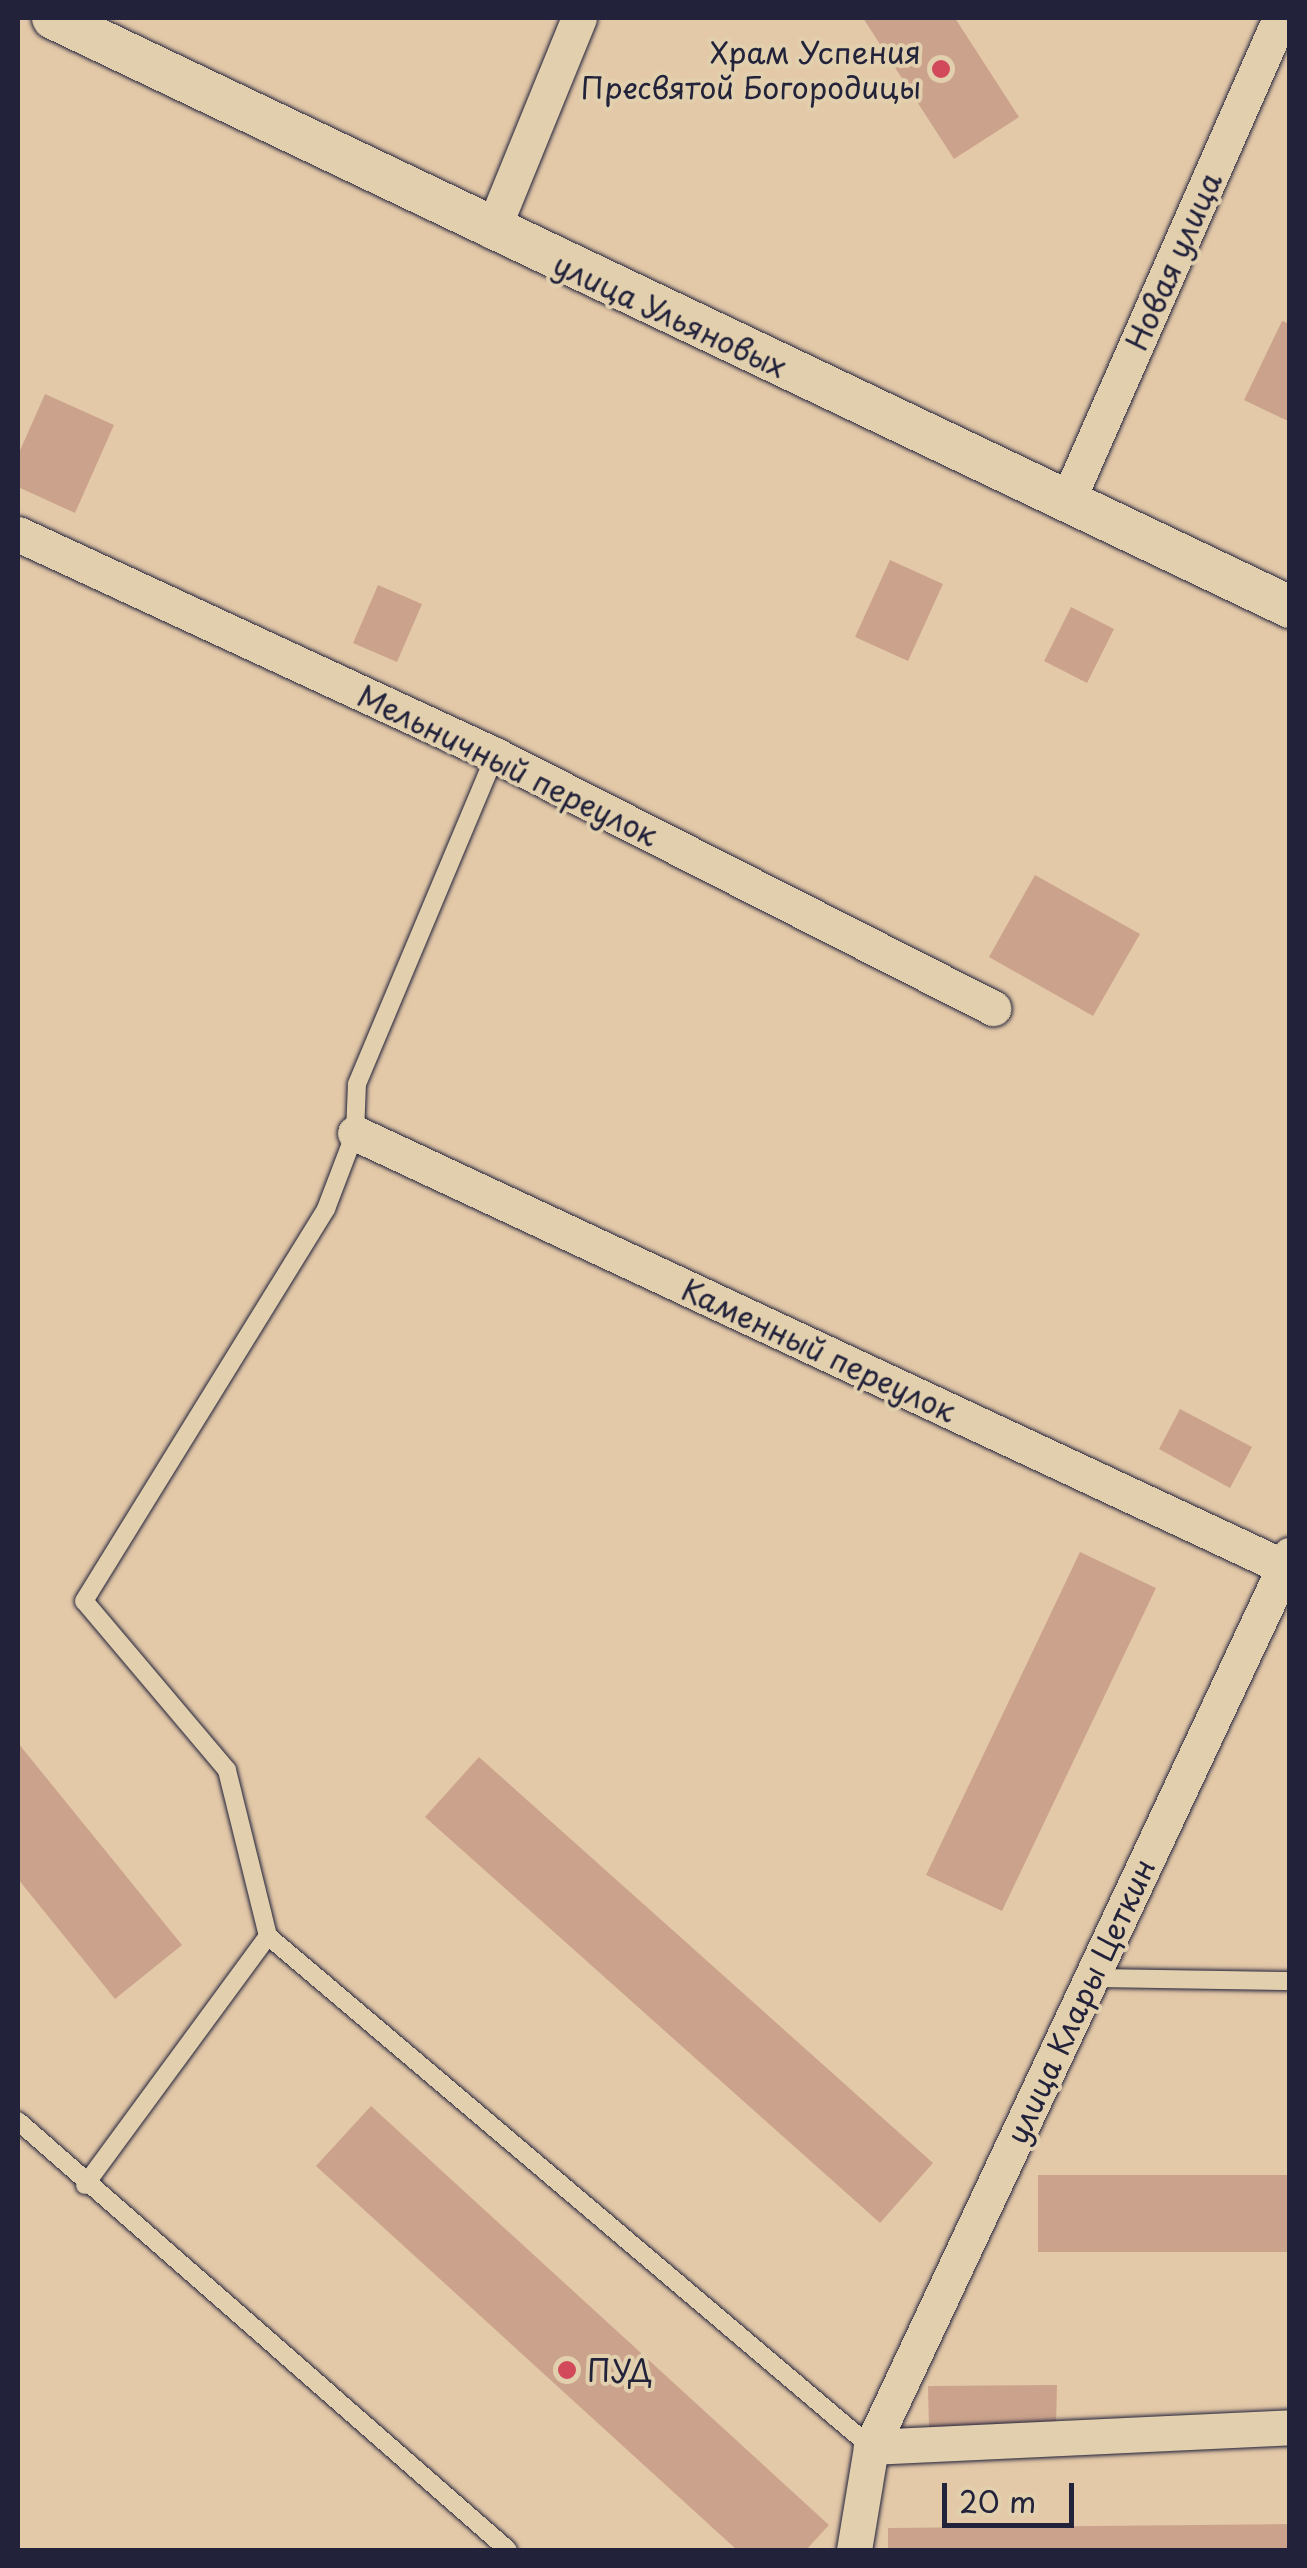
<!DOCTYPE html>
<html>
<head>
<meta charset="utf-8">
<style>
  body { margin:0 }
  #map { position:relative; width:1307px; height:2568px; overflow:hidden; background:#e4c9a8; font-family:"Playpen Sans",sans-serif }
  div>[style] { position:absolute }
  .building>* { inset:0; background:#cba38c }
  .roads { filter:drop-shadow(0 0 2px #22223b) drop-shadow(0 0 2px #22223b) }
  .service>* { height:18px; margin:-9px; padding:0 9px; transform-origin:9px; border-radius:9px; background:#e1cfad }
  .minor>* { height:35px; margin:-17.5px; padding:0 17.5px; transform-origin:17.5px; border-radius:17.5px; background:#e1cfad }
  .tertiary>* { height:42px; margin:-21px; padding:0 21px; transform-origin:21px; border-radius:21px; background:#e1cfad }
  .dots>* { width:28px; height:28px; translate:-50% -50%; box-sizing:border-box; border:5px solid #e1cfad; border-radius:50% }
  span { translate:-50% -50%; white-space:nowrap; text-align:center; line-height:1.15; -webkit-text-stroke:8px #e1cfad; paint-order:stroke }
  .poi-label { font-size:30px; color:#22223b }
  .right { translate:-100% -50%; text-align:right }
  .left { translate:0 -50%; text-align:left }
  .street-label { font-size:30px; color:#22223b }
  .frame { position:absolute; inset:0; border:20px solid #22223b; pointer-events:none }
  .scale { position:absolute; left:942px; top:2483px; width:132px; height:45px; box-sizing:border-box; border:5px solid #22223b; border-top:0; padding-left:12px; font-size:30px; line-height:35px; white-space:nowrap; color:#22223b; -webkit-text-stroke:8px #e1cfad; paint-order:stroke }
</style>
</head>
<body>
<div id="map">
  <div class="building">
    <div style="clip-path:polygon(863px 18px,955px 18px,1019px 117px,954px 159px)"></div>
    <div style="clip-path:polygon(1282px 321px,1290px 324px,1290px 422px,1244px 400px)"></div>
    <div style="clip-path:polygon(45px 394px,114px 425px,75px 513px,18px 487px,18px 455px)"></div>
    <div style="clip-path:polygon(890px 560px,943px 584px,908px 661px,855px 637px)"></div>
    <div style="clip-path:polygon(378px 585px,422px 604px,397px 662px,353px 643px)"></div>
    <div style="clip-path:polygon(1071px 607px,1114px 629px,1087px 683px,1044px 661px)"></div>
    <div style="clip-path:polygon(1035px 875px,1140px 934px,1093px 1016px,989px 957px)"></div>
    <div style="clip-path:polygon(1180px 1409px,1252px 1447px,1230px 1488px,1159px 1449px)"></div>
    <div style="clip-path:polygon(1080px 1552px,1156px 1588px,1002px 1911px,926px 1875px)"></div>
    <div style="clip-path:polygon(18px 1743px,182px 1945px,115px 1999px,18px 1879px)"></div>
    <div style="clip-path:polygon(479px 1757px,933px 2163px,880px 2223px,425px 1817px)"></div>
    <div style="clip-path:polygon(371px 2106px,829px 2525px,806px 2550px,737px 2550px,316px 2166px)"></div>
    <div style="clip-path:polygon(1038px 2175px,1290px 2175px,1290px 2252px,1038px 2252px)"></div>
    <div style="clip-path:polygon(1057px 2385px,1056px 2428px,929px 2428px,928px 2386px)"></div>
    <div style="clip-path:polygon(1290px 2524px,1290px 2550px,888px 2550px,888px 2528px)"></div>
  </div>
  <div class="roads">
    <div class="service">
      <div style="left:268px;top:1936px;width:171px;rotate:-103.9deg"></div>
      <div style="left:227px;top:1770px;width:221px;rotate:-130.2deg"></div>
      <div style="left:84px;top:1601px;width:461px;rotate:-58.3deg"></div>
      <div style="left:326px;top:1209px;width:81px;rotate:-69.1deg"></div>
      <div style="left:355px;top:1133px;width:49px;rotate:-87.7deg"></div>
      <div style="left:357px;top:1084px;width:357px;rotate:-67.2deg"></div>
      <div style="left:1091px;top:1978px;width:199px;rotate:0.9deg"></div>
      <div style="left:18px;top:2121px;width:651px;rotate:41.2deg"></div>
      <div style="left:85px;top:2185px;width:309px;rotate:-53.7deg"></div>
      <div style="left:268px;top:1936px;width:790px;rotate:40.28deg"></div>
    </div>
    <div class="minor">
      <div style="left:492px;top:231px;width:230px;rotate:-67.8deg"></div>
      <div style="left:1066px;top:504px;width:531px;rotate:-66.23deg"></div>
      <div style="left:18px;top:534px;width:526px;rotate:24.86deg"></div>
      <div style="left:495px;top:755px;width:559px;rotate:26.93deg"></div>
      <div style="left:355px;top:1133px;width:1025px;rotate:25.04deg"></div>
      <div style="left:871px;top:2447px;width:419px;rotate:-2.7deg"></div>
      <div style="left:854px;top:2550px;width:104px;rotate:-80.6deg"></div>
      <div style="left:871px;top:2447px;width:986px;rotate:-64.84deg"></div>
    </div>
    <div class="tertiary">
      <div style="left:53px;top:18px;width:1370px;rotate:25.46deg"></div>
    </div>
  </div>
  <div class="dots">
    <div style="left:941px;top:69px;background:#d1495b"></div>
    <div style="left:567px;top:2370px;background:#d1495b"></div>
  </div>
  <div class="poi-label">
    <span class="right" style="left:921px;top:69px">Храм Успения<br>Пресвятой Богородицы</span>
    <span class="left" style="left:587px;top:2370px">ПУД</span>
  </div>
  <div class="street-label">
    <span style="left:1173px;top:261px;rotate:-66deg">Новая улица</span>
    <span style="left:670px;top:315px;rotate:25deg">улица Ульяновых</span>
    <span style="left:508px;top:765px;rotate:26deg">Мельничный переулок</span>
    <span style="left:819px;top:1350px;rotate:25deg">Каменный переулок</span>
    <span style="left:1080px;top:2001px;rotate:-65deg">улица Клары Цеткин</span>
  </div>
  <div class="frame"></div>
  <div class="scale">20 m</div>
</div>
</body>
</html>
